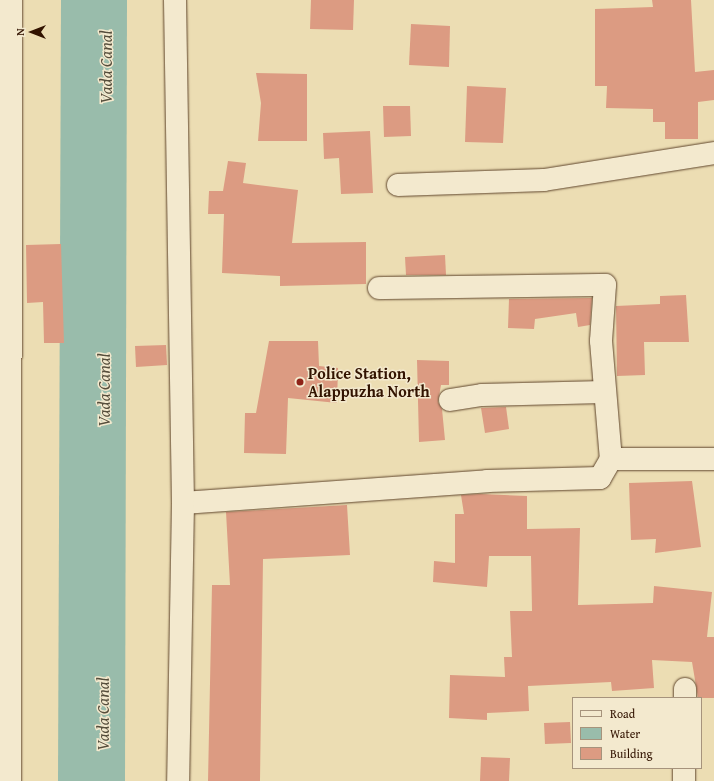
<!DOCTYPE html>
<html>
<head>
<meta charset="utf-8">
<style>
  body { margin:0 }
  #map { position:relative; width:714px; height:781px; overflow:hidden; background:#ecddb3; font-family:"Gentium Book Plus",serif }
  div>[style] { position:absolute }
  .water>* { inset:0; background:#99bcab }
  .building>* { inset:0; background:#dc9b82 }
  .roads { filter:drop-shadow(0 0 1px #60462d) drop-shadow(0 0 1px #60462d) }
  .minor>* { height:22px; margin:-11px; padding:0 11px; transform-origin:11px; border-radius:11px; background:#f3e9ce }
  .secondary>* { height:22px; margin:-11px; padding:0 11px; transform-origin:11px; border-radius:11px; background:#f3e9ce }
  .dots>* { width:11px; height:11px; translate:-50% -50%; box-sizing:border-box; border:2px solid #f3e9ce; border-radius:50% }
  span { translate:-50% -50%; white-space:nowrap; text-align:center; line-height:1.15; -webkit-text-stroke:3px #f3e9ce; paint-order:stroke }
  .poi-label { font-size:16px; color:#321300; font-weight:700 }
  .left { translate:0 -50%; text-align:left }
  .water-label { font-size:17px; color:#564e3c; font-style:italic }
  .legend { position:absolute; left:572px; top:697px; width:130px; height:72px; box-sizing:border-box; background:#f3e9ce; border:1px solid #a6937c; margin:0; padding:5px 7px; list-style:none; font-size:12px; color:#321300 }
  .legend li { display:flex; align-items:center; gap:8px; height:20px }
  .legend b { width:20px; border:1px solid #a6937c }
  .north { position:absolute; left:12px; top:12px; width:40px; height:40px; -webkit-text-stroke:3px #f3e9ce; paint-order:stroke; rotate:270deg; font-size:11px; font-weight:700; line-height:16px; text-align:center; color:#321300 }
  .north::after { content:''; display:block; margin:auto; width:14px; height:18px; background:#321300; clip-path:polygon(50% 0,100% 100%,50% 72%,0 100%) }
</style>
</head>
<body>
<div id="map">
  <div class="water">
    <div style="clip-path:polygon(61px 0,127px 0,125px 781px,58px 781px)"></div>
  </div>
  <div class="building">
    <div style="clip-path:polygon(311px 0,354px 0,353px 30px,310px 29px)"></div>
    <div style="clip-path:polygon(652px 0,691px 0,695px 72px,714px 70px,714px 100px,698px 102px,698px 139px,665px 139px,665px 122px,653px 122px,653px 109px,606px 108px,607px 86px,595px 86px,595px 9px,653px 7px)"></div>
    <div style="clip-path:polygon(411px 24px,450px 26px,449px 67px,409px 65px)"></div>
    <div style="clip-path:polygon(256px 73px,307px 74px,307px 141px,258px 141px,261px 103px)"></div>
    <div style="clip-path:polygon(467px 86px,506px 88px,503px 143px,465px 142px)"></div>
    <div style="clip-path:polygon(383px 106px,410px 106px,411px 136px,384px 137px)"></div>
    <div style="clip-path:polygon(370px 131px,373px 193px,341px 194px,339px 158px,324px 159px,323px 133px)"></div>
    <div style="clip-path:polygon(228px 161px,246px 163px,243px 183px,298px 190px,292px 243px,366px 242px,366px 284px,280px 286px,280px 276px,222px 273px,224px 214px,208px 214px,209px 191px,223px 191px)"></div>
    <div style="clip-path:polygon(61px 244px,64px 343px,44px 343px,43px 302px,27px 303px,26px 245px)"></div>
    <div style="clip-path:polygon(445px 255px,446px 275px,406px 275px,405px 257px)"></div>
    <div style="clip-path:polygon(686px 295px,689px 342px,644px 342px,645px 375px,617px 376px,616px 306px,660px 304px,660px 296px)"></div>
    <div style="clip-path:polygon(592px 298px,590px 325px,578px 327px,576px 313px,535px 319px,534px 329px,508px 328px,509px 299px)"></div>
    <div style="clip-path:polygon(269px 341px,318px 341px,319px 366px,338px 368px,337px 403px,288px 398px,286px 454px,244px 453px,245px 413px,256px 413px)"></div>
    <div style="clip-path:polygon(166px 345px,167px 365px,136px 367px,135px 346px)"></div>
    <div style="clip-path:polygon(417px 360px,449px 361px,449px 385px,441px 385px,438px 402px,442px 409px,445px 440px,419px 442px)"></div>
    <div style="clip-path:polygon(506px 407px,509px 429px,485px 433px,481px 408px)"></div>
    <div style="clip-path:polygon(692px 481px,701px 547px,655px 553px,656px 539px,631px 540px,629px 483px)"></div>
    <div style="clip-path:polygon(480px 494px,527px 496px,527px 529px,580px 528px,578px 605px,653px 603px,654px 586px,712px 592px,707px 637px,714px 637px,714px 698px,698px 698px,692px 662px,652px 660px,654px 688px,612px 691px,611px 682px,528px 686px,529px 711px,487px 713px,487px 720px,449px 718px,450px 675px,505px 677px,504px 657px,512px 657px,510px 611px,532px 611px,531px 556px,489px 556px,487px 587px,433px 582px,434px 561px,455px 563px,455px 514px,464px 514px,461px 495px)"></div>
    <div style="clip-path:polygon(347px 505px,350px 555px,263px 559px,260px 781px,208px 781px,212px 585px,230px 585px,226px 512px)"></div>
    <div style="clip-path:polygon(570px 722px,571px 743px,545px 744px,544px 723px)"></div>
    <div style="clip-path:polygon(481px 757px,510px 758px,509px 781px,480px 781px)"></div>
  </div>
  <div class="roads">
    <div class="minor">
      <div style="left:398px;top:185px;width:146px;rotate:-2deg"></div>
      <div style="left:544px;top:180px;width:172px;rotate:-9deg"></div>
      <div style="left:379px;top:288px;width:226px;rotate:-0.8deg"></div>
      <div style="left:605px;top:285px;width:56px;rotate:94.1deg"></div>
      <div style="left:601px;top:341px;width:118px;rotate:85.2deg"></div>
      <div style="left:450px;top:400px;width:32px;rotate:-9deg"></div>
      <div style="left:482px;top:395px;width:122px;rotate:-1.4deg"></div>
      <div style="left:183px;top:503px;width:305px;rotate:-4.1deg"></div>
      <div style="left:487px;top:481px;width:113px;rotate:-1.5deg"></div>
      <div style="left:600px;top:478px;width:22px;rotate:-60deg"></div>
      <div style="left:611px;top:459px;width:103px"></div>
      <div style="left:685px;top:698px;width:9px;rotate:-90deg"></div>
      <div style="left:684px;top:781px;width:13px;rotate:-90deg"></div>
    </div>
    <div class="secondary">
      <div style="left:175px;top:0;width:503px;rotate:89.09deg"></div>
      <div style="left:183px;top:503px;width:278px;rotate:91deg"></div>
      <div style="left:10px;top:781px;width:781px;rotate:-89.93deg"></div>
    </div>
  </div>
  <div class="dots">
    <div style="left:300px;top:382px;background:#8f2418"></div>
  </div>
  <div class="poi-label">
    <span class="left" style="left:308px;top:382px">Police Station,<br>Alappuzha North</span>
  </div>
  <div class="water-label">
    <span style="left:106px;top:67px;rotate:-90deg">Vada Canal</span>
    <span style="left:104px;top:390px;rotate:-90deg">Vada Canal</span>
    <span style="left:103px;top:714px;rotate:-90deg">Vada Canal</span>
  </div>
  <ul class="legend">
  <li><b style="height:5px;background:#f3e9ce"></b>Road</li>
  <li><b style="height:11px;background:#99bcab"></b>Water</li>
  <li><b style="height:11px;background:#dc9b82"></b>Building</li>
  </ul>
  <div class="north">N</div>
</div>
</body>
</html>
